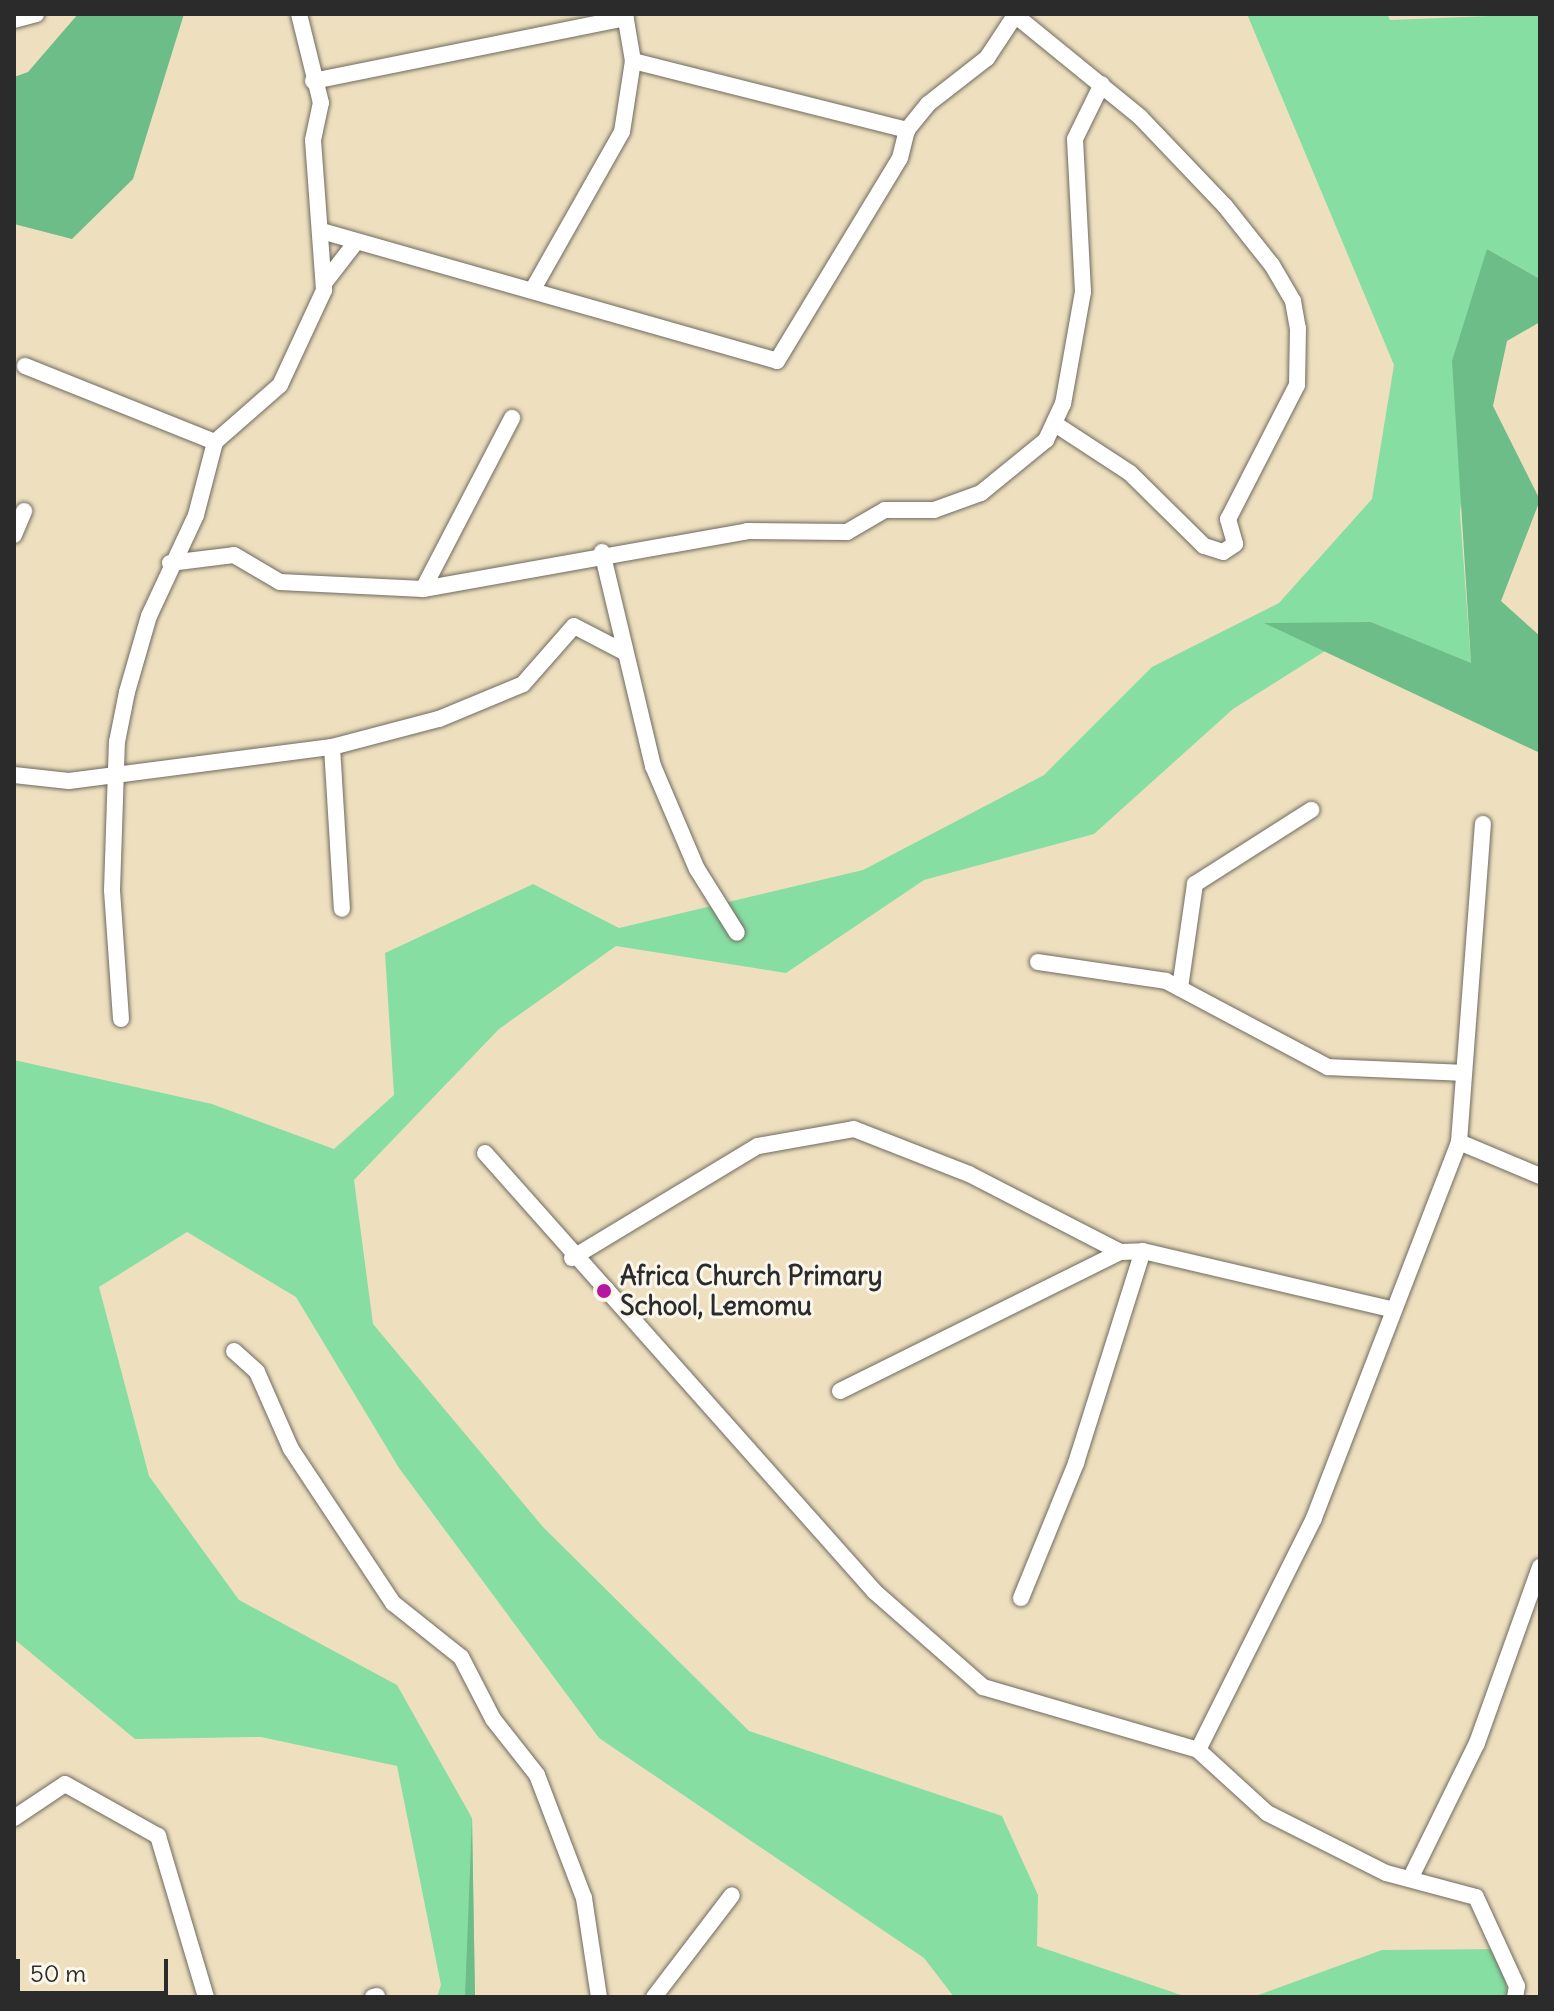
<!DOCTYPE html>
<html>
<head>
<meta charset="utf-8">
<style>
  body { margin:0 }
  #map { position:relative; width:1554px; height:2011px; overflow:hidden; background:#eee0bf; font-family:Delius,sans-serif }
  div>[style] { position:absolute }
  .green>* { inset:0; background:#87dea2 }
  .forest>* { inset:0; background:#6dbd88 }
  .roads { filter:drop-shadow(0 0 2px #6f6a5f) drop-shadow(0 0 2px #6f6a5f) }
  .street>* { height:16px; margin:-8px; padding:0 8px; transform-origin:8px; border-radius:8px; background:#fff }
  .dots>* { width:22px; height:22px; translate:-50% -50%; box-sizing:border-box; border:4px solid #fbf7ec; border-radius:50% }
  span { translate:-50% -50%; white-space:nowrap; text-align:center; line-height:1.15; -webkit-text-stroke:6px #fbf7ec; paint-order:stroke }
  .poi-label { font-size:26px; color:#2b2b2b; font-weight:700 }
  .left { translate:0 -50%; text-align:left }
  .frame { position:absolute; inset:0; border:16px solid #2b2b2b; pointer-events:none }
  .scale { position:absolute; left:16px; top:1959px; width:152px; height:36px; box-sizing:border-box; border:4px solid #2b2b2b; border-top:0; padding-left:10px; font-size:24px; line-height:28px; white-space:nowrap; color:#2b2b2b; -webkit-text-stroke:6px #fbf7ec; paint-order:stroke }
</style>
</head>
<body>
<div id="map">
  <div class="green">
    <div style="clip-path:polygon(1247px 14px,1387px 14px,1390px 20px,1540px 14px,1540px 279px,1487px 249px,1460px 513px,1471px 664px,1371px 622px,1233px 709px,1094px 834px,924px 880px,786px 973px,616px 946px,499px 1029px,354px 1180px,373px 1324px,543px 1527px,749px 1731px,1002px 1816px,1038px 1895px,1037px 1946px,1187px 1997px,954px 1997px,924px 1958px,599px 1738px,399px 1468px,296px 1297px,187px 1232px,99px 1287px,149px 1476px,239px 1600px,397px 1685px,472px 1818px,475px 1997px,437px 1997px,441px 1985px,397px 1766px,261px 1737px,135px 1739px,14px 1639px,14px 1060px,212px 1104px,334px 1149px,394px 1095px,385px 953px,533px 884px,619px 928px,863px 870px,1044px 775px,1152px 667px,1279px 603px,1372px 499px,1394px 365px)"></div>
    <div style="clip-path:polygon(1501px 1949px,1508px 1997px,1253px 1997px,1382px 1950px)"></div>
  </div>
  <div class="forest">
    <div style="clip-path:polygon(78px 14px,184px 14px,133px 179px,72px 239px,14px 224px,14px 77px,28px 72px)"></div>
    <div style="clip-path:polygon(1487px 249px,1540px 279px,1540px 322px,1507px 341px,1493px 406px,1540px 500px,1501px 601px,1540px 636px,1540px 753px,1264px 623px,1371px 622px,1471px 663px,1452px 361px)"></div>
    <div style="clip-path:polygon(472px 1818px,475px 1997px,465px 1997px)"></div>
  </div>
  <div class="roads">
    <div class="street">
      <div style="left:1015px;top:15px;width:161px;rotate:39.2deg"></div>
      <div style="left:1140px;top:117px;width:123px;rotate:46.3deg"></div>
      <div style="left:1225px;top:206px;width:75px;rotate:51.5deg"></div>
      <div style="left:1272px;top:265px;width:42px;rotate:59.7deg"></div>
      <div style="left:1293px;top:301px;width:27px;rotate:80deg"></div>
      <div style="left:1298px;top:328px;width:57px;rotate:91deg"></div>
      <div style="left:1297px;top:385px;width:151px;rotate:117.2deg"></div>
      <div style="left:1228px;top:519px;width:26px;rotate:74deg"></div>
      <div style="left:1235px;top:544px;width:14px;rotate:146deg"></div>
      <div style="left:1223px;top:552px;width:20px;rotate:-162deg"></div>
      <div style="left:1204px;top:546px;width:104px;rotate:-135.4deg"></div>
      <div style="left:1130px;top:473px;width:90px;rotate:-146.8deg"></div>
      <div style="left:14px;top:20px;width:23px;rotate:-15deg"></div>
      <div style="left:633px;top:61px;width:283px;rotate:14.1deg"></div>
      <div style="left:313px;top:81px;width:319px;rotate:-11.4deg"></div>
      <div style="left:325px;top:232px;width:470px;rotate:15.9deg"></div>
      <div style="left:777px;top:361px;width:237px;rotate:-58.8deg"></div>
      <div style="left:900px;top:158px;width:29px;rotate:-76deg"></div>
      <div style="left:907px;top:130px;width:33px;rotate:-51deg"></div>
      <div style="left:928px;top:104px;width:75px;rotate:-37.9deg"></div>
      <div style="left:987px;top:58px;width:53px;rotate:-56.6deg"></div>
      <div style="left:325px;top:282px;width:46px;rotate:-52.1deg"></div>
      <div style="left:533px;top:289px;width:180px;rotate:-60.5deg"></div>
      <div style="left:622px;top:132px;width:72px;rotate:-81.2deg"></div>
      <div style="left:633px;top:61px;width:48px;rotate:-99.7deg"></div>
      <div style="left:25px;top:366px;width:205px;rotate:21.8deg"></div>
      <div style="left:14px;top:535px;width:26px;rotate:-67deg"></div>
      <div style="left:602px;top:552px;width:220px;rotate:76.6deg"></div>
      <div style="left:653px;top:766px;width:112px;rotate:66.9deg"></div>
      <div style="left:697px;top:869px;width:75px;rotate:58deg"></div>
      <div style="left:170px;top:563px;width:64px;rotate:-7.1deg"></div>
      <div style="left:234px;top:555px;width:53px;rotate:30.4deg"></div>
      <div style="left:280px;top:582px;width:143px;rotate:2.8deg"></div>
      <div style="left:423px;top:589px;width:329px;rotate:-10.1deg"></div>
      <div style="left:747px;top:531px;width:100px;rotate:0.6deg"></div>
      <div style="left:847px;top:532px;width:44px;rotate:-30.1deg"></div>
      <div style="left:885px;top:510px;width:49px"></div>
      <div style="left:934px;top:510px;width:50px;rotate:-19.9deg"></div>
      <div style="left:981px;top:493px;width:84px;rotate:-39.2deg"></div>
      <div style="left:1046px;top:440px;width:40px;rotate:-65deg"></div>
      <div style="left:1063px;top:404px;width:114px;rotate:-79.9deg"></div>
      <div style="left:1083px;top:292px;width:153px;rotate:-93deg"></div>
      <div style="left:1075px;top:139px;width:61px;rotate:-63.9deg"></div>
      <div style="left:423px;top:589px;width:193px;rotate:-62.5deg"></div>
      <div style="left:332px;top:747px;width:162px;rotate:86.5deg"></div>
      <div style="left:14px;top:775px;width:55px;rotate:6.2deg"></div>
      <div style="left:69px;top:781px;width:265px;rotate:-7.4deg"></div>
      <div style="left:332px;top:747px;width:111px;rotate:-14.7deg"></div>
      <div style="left:439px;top:719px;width:91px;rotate:-22.6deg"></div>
      <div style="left:523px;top:684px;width:77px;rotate:-48.7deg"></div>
      <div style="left:574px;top:626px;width:54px;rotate:27.5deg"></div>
      <div style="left:1038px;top:962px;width:129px;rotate:8.4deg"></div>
      <div style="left:1166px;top:981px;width:183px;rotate:28deg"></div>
      <div style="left:1328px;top:1067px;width:136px;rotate:2.5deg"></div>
      <div style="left:1180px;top:988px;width:105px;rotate:-81.8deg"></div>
      <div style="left:1195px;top:884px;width:138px;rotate:-32.5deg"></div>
      <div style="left:121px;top:1019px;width:129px;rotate:-94deg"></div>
      <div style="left:112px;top:890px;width:148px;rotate:-88.1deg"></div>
      <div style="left:117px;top:742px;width:51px;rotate:-78.7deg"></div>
      <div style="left:127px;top:692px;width:79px;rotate:-73.9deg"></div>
      <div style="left:149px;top:616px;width:111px;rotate:-65deg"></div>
      <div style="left:196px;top:515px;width:75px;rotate:-75.4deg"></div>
      <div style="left:215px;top:442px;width:86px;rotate:-41.2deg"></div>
      <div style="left:280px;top:385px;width:105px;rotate:-65.1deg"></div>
      <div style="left:324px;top:290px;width:150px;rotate:-94.2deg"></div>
      <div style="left:313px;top:140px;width:38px;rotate:-78deg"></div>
      <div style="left:321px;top:103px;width:92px;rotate:-103.9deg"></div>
      <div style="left:1459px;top:1142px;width:88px;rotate:22.8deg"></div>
      <div style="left:485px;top:1153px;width:587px;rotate:48.38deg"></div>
      <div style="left:875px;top:1592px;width:144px;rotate:41.3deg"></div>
      <div style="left:983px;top:1687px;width:224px;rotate:16.3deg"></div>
      <div style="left:1198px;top:1750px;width:93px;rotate:42.4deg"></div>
      <div style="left:1267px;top:1813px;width:133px;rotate:26.8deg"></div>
      <div style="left:1386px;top:1873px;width:93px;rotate:14.9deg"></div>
      <div style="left:1476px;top:1897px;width:98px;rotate:65.3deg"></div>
      <div style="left:1517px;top:1986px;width:11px;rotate:100deg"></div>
      <div style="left:572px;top:1258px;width:217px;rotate:-31.1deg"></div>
      <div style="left:758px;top:1146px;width:97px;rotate:-10deg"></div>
      <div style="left:854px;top:1129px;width:123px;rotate:21.4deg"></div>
      <div style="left:969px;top:1174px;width:170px;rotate:27.3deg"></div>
      <div style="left:1120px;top:1252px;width:23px;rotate:-2deg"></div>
      <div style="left:1143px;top:1251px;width:255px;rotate:13.2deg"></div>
      <div style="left:234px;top:1351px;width:31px;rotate:42deg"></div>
      <div style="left:257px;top:1372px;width:84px;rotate:66.2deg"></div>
      <div style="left:291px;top:1449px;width:185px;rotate:56.5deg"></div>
      <div style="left:393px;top:1603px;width:87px;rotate:38.5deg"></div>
      <div style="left:461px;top:1657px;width:70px;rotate:62.7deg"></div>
      <div style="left:493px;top:1719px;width:71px;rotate:51.8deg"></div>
      <div style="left:537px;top:1775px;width:132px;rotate:69.1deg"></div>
      <div style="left:584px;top:1898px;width:100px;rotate:81.4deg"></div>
      <div style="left:840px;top:1391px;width:313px;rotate:-26.4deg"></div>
      <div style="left:1021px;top:1598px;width:146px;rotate:-67.8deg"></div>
      <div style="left:1076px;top:1463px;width:222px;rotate:-72.5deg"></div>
      <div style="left:1198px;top:1750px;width:259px;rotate:-63.4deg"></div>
      <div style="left:1314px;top:1518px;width:403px;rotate:-68.9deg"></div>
      <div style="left:1459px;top:1142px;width:319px;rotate:-85.7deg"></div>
      <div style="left:14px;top:1818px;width:61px;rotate:-33.7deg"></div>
      <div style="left:65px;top:1784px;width:107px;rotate:29.2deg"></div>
      <div style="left:158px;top:1836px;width:168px;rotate:73.4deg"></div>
      <div style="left:1412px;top:1875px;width:147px;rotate:-63.8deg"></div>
      <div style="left:1477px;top:1743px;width:187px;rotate:-70.3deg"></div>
      <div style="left:373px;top:1997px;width:4px;rotate:-14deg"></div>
      <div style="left:654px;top:1997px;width:128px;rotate:-52.6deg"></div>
    </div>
  </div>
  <div class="dots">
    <div style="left:604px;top:1291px;background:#b5179e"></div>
  </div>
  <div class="poi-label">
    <span class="left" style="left:620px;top:1291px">Africa Church Primary<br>School, Lemomu</span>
  </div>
  <div class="frame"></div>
  <div class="scale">50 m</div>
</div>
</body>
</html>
